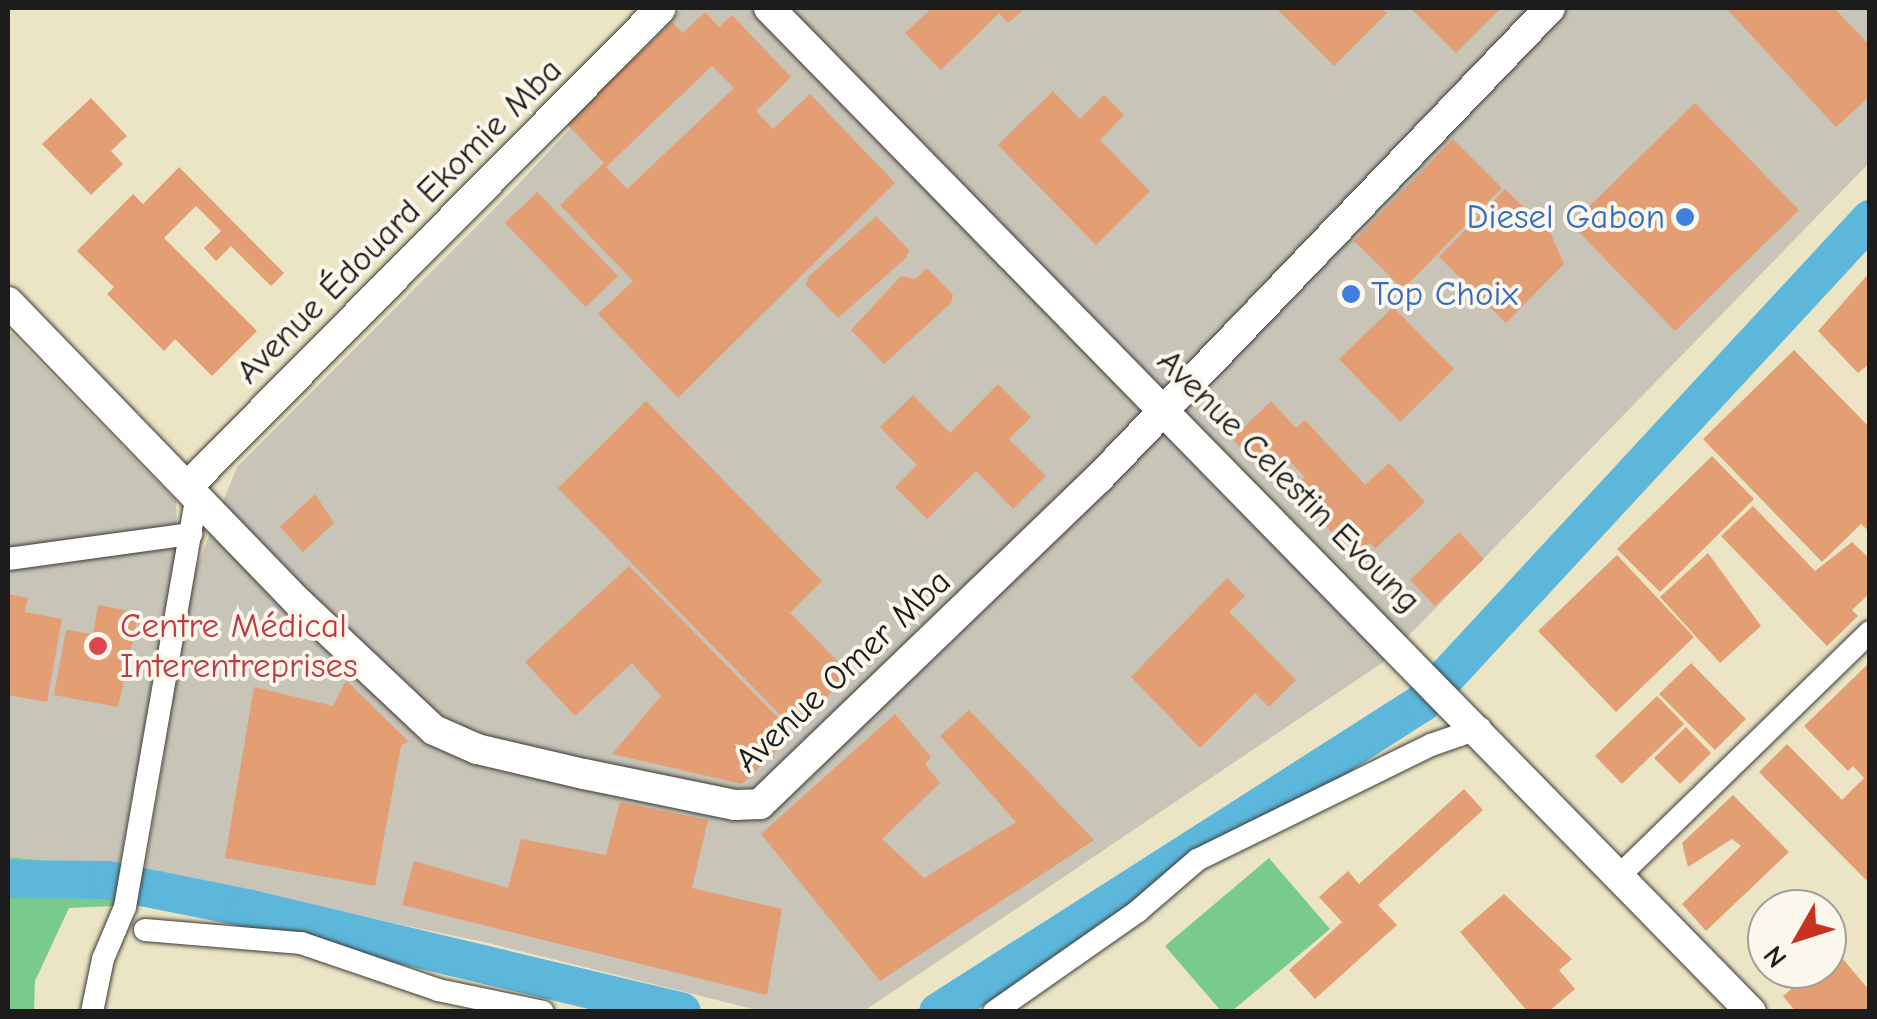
<!DOCTYPE html>
<html>
<head>
<meta charset="utf-8">
<style>
  body { margin:0 }
  #map { position:relative; width:1877px; height:1019px; overflow:hidden; background:#ece5c5; font-family:"Comic Neue",sans-serif }
  div>[style] { position:absolute }
  .industrial>* { inset:0; background:#c8c4b8 }
  .green>* { inset:0; background:#78cb8d }
  .river>* { height:38px; margin:-19px; padding:0 19px; transform-origin:19px; border-radius:19px; background:#5db7db }
  .building>* { inset:0; background:#e39e74 }
  .roads { filter:drop-shadow(0 0 2px #3b3a35) drop-shadow(0 0 2px #3b3a35) }
  .street>* { height:22px; margin:-11px; padding:0 11px; transform-origin:11px; border-radius:11px; background:#fff }
  .secondary>* { height:30px; margin:-15px; padding:0 15px; transform-origin:15px; border-radius:15px; background:#fff }
  .dots>* { width:28px; height:28px; translate:-50% -50%; box-sizing:border-box; border:5px solid #fbf7ec; border-radius:50% }
  span { translate:-50% -50%; white-space:nowrap; text-align:center; line-height:1.15; -webkit-text-stroke:8px #fbf7ec; paint-order:stroke }
  .shop-label { font-size:35px; color:#366cbe }
  .right { translate:-100% -50%; text-align:right }
  .left { translate:0 -50%; text-align:left }
  .street-label { font-size:35px; color:#1c1c1c }
  .health-label { font-size:35px; color:#be3a42 }
  .frame { position:absolute; inset:0; border:10px solid #1c1c1c; pointer-events:none }
  .north { position:absolute; left:1747px; top:889px; width:100px; height:100px; box-sizing:border-box; background:#fbf7ec; border:2px solid #a29f99; border-radius:50%; rotate:231deg; font-size:28px; font-weight:700; line-height:40px; text-align:center; color:#1c1c1c }
  .north::after { content:''; display:block; margin:auto; width:35px; height:45px; background:#c8321e; clip-path:polygon(50% 0,100% 100%,50% 72%,0 100%) }
</style>
</head>
<body>
<div id="map">
  <div class="industrial">
    <div style="clip-path:polygon(682px 8px,1869px 8px,1869px 163px,1382px 663px,864px 1011px,761px 1011px,488px 943px,145px 870px,194px 574px,237px 467px,514px 189px)"></div>
    <div style="clip-path:polygon(8px 330px,176px 501px,178px 552px,119px 868px,8px 857px)"></div>
  </div>
  <div class="green">
    <div style="clip-path:polygon(8px 857px,119px 868px,114px 906px,69px 908px,35px 981px,34px 1011px,8px 1012px)"></div>
    <div style="clip-path:polygon(1269px 858px,1330px 929px,1232px 1011px,1221px 1011px,1165px 946px)"></div>
  </div>
  <div class="river">
    <div style="left:8px;top:879px;width:99px;rotate:0.6deg"></div>
    <div style="left:107px;top:880px;width:143px;rotate:11.3deg"></div>
    <div style="left:247px;top:908px;width:447px;rotate:13.4deg"></div>
    <div style="left:938px;top:1012px;width:574px;rotate:-32.56deg"></div>
    <div style="left:1422px;top:703px;width:660px;rotate:-47.21deg"></div>
  </div>
  <div class="building">
    <div style="clip-path:polygon(932px 8px,1025px 8px,1008px 23px,999px 13px,941px 70px,905px 33px)"></div>
    <div style="clip-path:polygon(1276px 8px,1381px 8px,1387px 13px,1334px 66px)"></div>
    <div style="clip-path:polygon(1410px 8px,1501px 8px,1456px 53px)"></div>
    <div style="clip-path:polygon(1726px 8px,1834px 8px,1870px 46px,1870px 96px,1836px 127px)"></div>
    <div style="clip-path:polygon(evenodd,705px 12px,719px 27px,732px 15px,791px 77px,756px 111px,773px 129px,810px 94px,895px 183px,678px 398px,598px 314px,633px 281px,560px 205px,604px 163px,566px 123px,672px 22px,683px 33px,705px 12px,712px 66px,734px 88px,627px 189px,606px 167px,712px 66px)"></div>
    <div style="clip-path:polygon(1053px 91px,1080px 119px,1104px 95px,1124px 115px,1100px 140px,1150px 191px,1096px 245px,998px 145px)"></div>
    <div style="clip-path:polygon(91px 98px,127px 136px,111px 151px,123px 164px,91px 195px,42px 144px)"></div>
    <div style="clip-path:polygon(1695px 103px,1799px 210px,1675px 331px,1571px 224px)"></div>
    <div style="clip-path:polygon(1453px 139px,1502px 188px,1403px 289px,1354px 241px)"></div>
    <div style="clip-path:polygon(179px 167px,284px 273px,271px 286px,231px 246px,216px 261px,204px 248px,221px 231px,196px 206px,164px 238px,257px 331px,212px 376px,175px 339px,164px 351px,107px 294px,114px 287px,77px 251px,133px 194px,143px 204px)"></div>
    <div style="clip-path:polygon(1505px 189px,1551px 234px,1564px 264px,1506px 323px,1439px 257px)"></div>
    <div style="clip-path:polygon(537px 192px,618px 276px,586px 307px,505px 223px)"></div>
    <div style="clip-path:polygon(876px 216px,909px 250px,906px 258px,838px 318px,806px 285px,808px 277px)"></div>
    <div style="clip-path:polygon(927px 268px,953px 295px,951px 303px,884px 364px,851px 330px,901px 276px,915px 279px)"></div>
    <div style="clip-path:polygon(1870px 272px,1870px 363px,1858px 373px,1818px 331px)"></div>
    <div style="clip-path:polygon(1393px 307px,1454px 369px,1400px 422px,1339px 359px)"></div>
    <div style="clip-path:polygon(1794px 350px,1870px 428px,1870px 532px,1861px 524px,1822px 562px,1703px 439px)"></div>
    <div style="clip-path:polygon(998px 384px,1031px 417px,1009px 439px,1046px 476px,1013px 509px,976px 471px,927px 519px,895px 487px,917px 465px,880px 427px,913px 395px,950px 433px)"></div>
    <div style="clip-path:polygon(646px 401px,822px 581px,790px 613px,850px 674px,794px 729px,558px 488px)"></div>
    <div style="clip-path:polygon(1271px 401px,1296px 428px,1305px 420px,1365px 485px,1389px 463px,1425px 502px,1375px 549px,1370px 543px,1355px 557px,1292px 490px,1305px 477px,1287px 459px,1268px 477px,1232px 439px)"></div>
    <div style="clip-path:polygon(1712px 456px,1754px 499px,1660px 592px,1617px 549px)"></div>
    <div style="clip-path:polygon(315px 494px,334px 523px,303px 552px,280px 527px)"></div>
    <div style="clip-path:polygon(1753px 506px,1815px 571px,1852px 542px,1870px 559px,1870px 593px,1852px 610px,1858px 616px,1827px 646px,1721px 536px)"></div>
    <div style="clip-path:polygon(1459px 532px,1484px 559px,1435px 606px,1410px 580px)"></div>
    <div style="clip-path:polygon(1708px 553px,1761px 626px,1720px 663px,1660px 597px)"></div>
    <div style="clip-path:polygon(1617px 555px,1694px 637px,1616px 712px,1538px 631px)"></div>
    <div style="clip-path:polygon(629px 566px,794px 734px,742px 784px,612px 754px,661px 696px,632px 663px,575px 716px,525px 662px)"></div>
    <div style="clip-path:polygon(1227px 578px,1245px 596px,1229px 612px,1296px 680px,1269px 707px,1255px 693px,1200px 748px,1131px 677px)"></div>
    <div style="clip-path:polygon(8px 594px,28px 598px,25px 612px,62px 619px,47px 702px,8px 695px)"></div>
    <div style="clip-path:polygon(98px 605px,139px 613px,118px 707px,54px 695px,66px 630px,93px 634px)"></div>
    <div style="clip-path:polygon(1870px 662px,1870px 877px,1866px 880px,1759px 772px,1787px 744px,1842px 800px,1864px 778px,1853px 766px,1848px 771px,1804px 726px)"></div>
    <div style="clip-path:polygon(1691px 663px,1746px 719px,1715px 750px,1659px 694px)"></div>
    <div style="clip-path:polygon(346px 680px,408px 741px,401px 746px,375px 886px,225px 858px,254px 687px,333px 706px)"></div>
    <div style="clip-path:polygon(1657px 696px,1684px 724px,1622px 784px,1595px 756px)"></div>
    <div style="clip-path:polygon(969px 710px,1094px 840px,880px 981px,761px 834px,895px 714px,931px 757px,925px 764px,940px 783px,882px 839px,924px 878px,1016px 822px,940px 736px)"></div>
    <div style="clip-path:polygon(1686px 727px,1711px 753px,1680px 784px,1654px 758px)"></div>
    <div style="clip-path:polygon(1464px 789px,1483px 810px,1378px 905px,1397px 925px,1315px 999px,1289px 970px,1342px 922px,1319px 897px,1348px 871px,1359px 884px)"></div>
    <div style="clip-path:polygon(1733px 795px,1789px 852px,1706px 931px,1682px 904px,1741px 846px,1732px 839px,1688px 867px,1682px 843px)"></div>
    <div style="clip-path:polygon(620px 802px,708px 820px,692px 888px,782px 909px,767px 995px,402px 905px,414px 861px,508px 888px,521px 839px,606px 855px)"></div>
    <div style="clip-path:polygon(1504px 894px,1572px 959px,1559px 970px,1575px 989px,1548px 1012px,1528px 1012px,1460px 932px)"></div>
    <div style="clip-path:polygon(1836px 951px,1870px 991px,1870px 1012px,1796px 1012px,1783px 996px,1815px 969px,1827px 969px)"></div>
  </div>
  <div class="roads">
    <div class="street">
      <div style="left:8px;top:559px;width:185px;rotate:-7.8deg"></div>
      <div style="left:1621px;top:874px;width:347px;rotate:-44.2deg"></div>
      <div style="left:145px;top:930px;width:157px;rotate:4.8deg"></div>
      <div style="left:301px;top:943px;width:145px;rotate:18.9deg"></div>
      <div style="left:438px;top:990px;width:107px;rotate:11.8deg"></div>
      <div style="left:92px;top:1012px;width:54px;rotate:-78.3deg"></div>
      <div style="left:103px;top:959px;width:56px;rotate:-67.1deg"></div>
      <div style="left:125px;top:907px;width:417px;rotate:-80.1deg"></div>
      <div style="left:994px;top:1012px;width:176px;rotate:-35deg"></div>
      <div style="left:1138px;top:911px;width:78px;rotate:-40.8deg"></div>
      <div style="left:1197px;top:860px;width:261px;rotate:-26.2deg"></div>
      <div style="left:1431px;top:745px;width:52px;rotate:-19.1deg"></div>
    </div>
    <div class="secondary">
      <div style="left:769px;top:8px;width:1404px;rotate:45.63deg"></div>
      <div style="left:8px;top:302px;width:419px;rotate:46deg"></div>
      <div style="left:299px;top:603px;width:185px;rotate:43.3deg"></div>
      <div style="left:434px;top:730px;width:47px;rotate:23.8deg"></div>
      <div style="left:477px;top:749px;width:110px;rotate:13.2deg"></div>
      <div style="left:584px;top:774px;width:154px;rotate:11.6deg"></div>
      <div style="left:735px;top:805px;width:25px;rotate:-2deg"></div>
      <div style="left:760px;top:804px;width:469px;rotate:-43.9deg"></div>
      <div style="left:1098px;top:479px;width:653px;rotate:-46.18deg"></div>
      <div style="left:188px;top:486px;width:672px;rotate:-45.3deg"></div>
    </div>
  </div>
  <div class="dots">
    <div style="left:1685px;top:217px;background:#3f7fe0"></div>
    <div style="left:1351px;top:294px;background:#3f7fe0"></div>
    <div style="left:98px;top:646px;background:#e0444e"></div>
  </div>
  <div class="shop-label">
    <span class="right" style="left:1665px;top:217px">Diesel Gabon</span>
    <span class="left" style="left:1371px;top:294px">Top Choix</span>
  </div>
  <div class="street-label">
    <span style="left:399px;top:221px;rotate:-45deg">Avenue Édouard Ekomie Mba</span>
    <span style="left:1289px;top:481px;rotate:45deg">Avenue Celestin Evoung</span>
    <span style="left:843px;top:671px;rotate:-43deg">Avenue Omer Mba</span>
  </div>
  <div class="health-label">
    <span class="left" style="left:120px;top:646px">Centre Médical<br>Interentreprises</span>
  </div>
  <div class="frame"></div>
  <div class="north">N</div>
</div>
</body>
</html>
